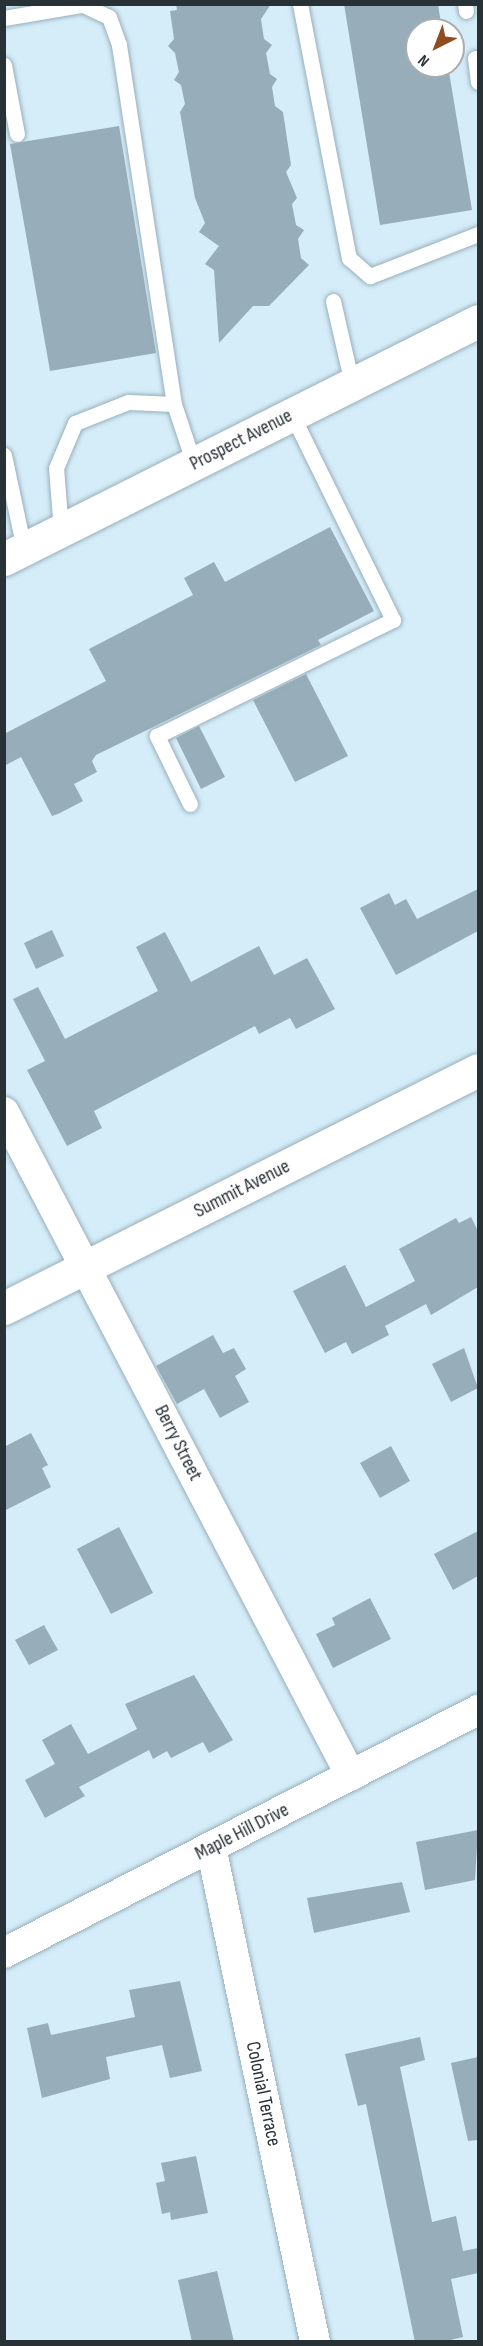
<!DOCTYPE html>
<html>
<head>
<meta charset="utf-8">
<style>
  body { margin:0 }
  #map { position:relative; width:483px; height:2346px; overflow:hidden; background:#d5edf9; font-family:"Sofia Sans Condensed",sans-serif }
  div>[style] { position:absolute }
  .building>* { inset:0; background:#97adb9 }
  .roads { filter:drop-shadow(0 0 2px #98afbb) drop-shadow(0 0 2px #98afbb) }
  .lane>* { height:15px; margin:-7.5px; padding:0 7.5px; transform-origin:7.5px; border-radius:7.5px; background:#fff }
  .street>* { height:30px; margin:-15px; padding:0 15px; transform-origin:15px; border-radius:15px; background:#fff }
  .secondary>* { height:33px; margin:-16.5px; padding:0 16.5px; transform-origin:16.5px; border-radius:16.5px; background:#fff }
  span { translate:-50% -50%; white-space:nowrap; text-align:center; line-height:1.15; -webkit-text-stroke:5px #fff; paint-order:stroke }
  .street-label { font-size:20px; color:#283136 }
  .frame { position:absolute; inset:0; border:6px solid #283136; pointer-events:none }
  .north { position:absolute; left:405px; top:18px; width:60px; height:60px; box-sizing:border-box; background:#fff; border:2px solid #a9adaf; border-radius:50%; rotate:222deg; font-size:16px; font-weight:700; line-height:24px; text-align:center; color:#283136 }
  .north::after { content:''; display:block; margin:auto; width:21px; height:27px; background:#8f4c1e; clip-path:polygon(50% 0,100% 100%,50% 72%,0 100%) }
</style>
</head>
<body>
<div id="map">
  <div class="building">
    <div style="clip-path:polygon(176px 4px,271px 4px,261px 19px,264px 39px,272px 45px,266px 53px,270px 74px,277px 79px,272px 87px,275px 106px,283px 112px,291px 165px,286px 172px,297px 198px,292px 204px,296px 225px,304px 230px,298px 239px,301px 258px,309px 265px,269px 306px,253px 306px,219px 343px,214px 270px,205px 264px,219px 246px,199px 232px,205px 223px,195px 198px,180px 112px,185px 104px,181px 85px,174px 80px,179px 72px,175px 53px,168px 46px,174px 39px,170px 11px,177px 10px)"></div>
    <div style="clip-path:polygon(344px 4px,438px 4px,442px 30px,417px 30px,417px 66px,448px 66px,472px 210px,380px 225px)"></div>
    <div style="clip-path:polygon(119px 126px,156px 353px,50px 371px,10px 144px)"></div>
    <div style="clip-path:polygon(330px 527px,374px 611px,318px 640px,321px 645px,96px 755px,92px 761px,97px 772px,74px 784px,83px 801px,58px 814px,52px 816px,21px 757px,4px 766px,4px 734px,106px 681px,89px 649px,193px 595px,184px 578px,214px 562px,225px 582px)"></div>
    <div style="clip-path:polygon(306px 674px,348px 756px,295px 782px,253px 700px)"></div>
    <div style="clip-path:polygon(199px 726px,225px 777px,201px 789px,176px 738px)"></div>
    <div style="clip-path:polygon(478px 889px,478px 931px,396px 975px,360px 908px,389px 893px,395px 905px,406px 899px,417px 919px)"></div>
    <div style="clip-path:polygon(52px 930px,64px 956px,36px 969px,24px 943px)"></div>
    <div style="clip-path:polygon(165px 932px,191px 982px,259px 946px,274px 975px,307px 958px,335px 1009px,296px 1029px,290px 1018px,259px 1034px,255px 1026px,94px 1111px,102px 1128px,67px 1146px,27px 1070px,45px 1061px,13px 999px,38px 987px,65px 1039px,158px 991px,136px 947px)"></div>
    <div style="clip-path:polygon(471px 1217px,478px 1231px,478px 1287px,431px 1315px,426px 1304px,385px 1326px,389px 1335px,352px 1354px,346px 1342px,325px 1353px,293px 1291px,345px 1265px,366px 1307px,415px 1281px,399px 1249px,456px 1218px,459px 1223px)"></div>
    <div style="clip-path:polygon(213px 1335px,223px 1353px,234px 1348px,246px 1369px,235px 1376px,249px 1402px,220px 1418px,204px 1389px,177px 1404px,156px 1366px)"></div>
    <div style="clip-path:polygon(464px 1348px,478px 1388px,451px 1402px,432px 1364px)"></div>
    <div style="clip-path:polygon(31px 1433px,48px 1465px,42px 1468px,51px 1487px,4px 1511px,4px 1447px)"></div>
    <div style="clip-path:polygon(391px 1446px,410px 1481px,380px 1498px,360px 1463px)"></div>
    <div style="clip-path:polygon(119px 1527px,153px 1593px,111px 1614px,77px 1549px)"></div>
    <div style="clip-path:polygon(478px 1531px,478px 1576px,453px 1590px,434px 1554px)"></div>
    <div style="clip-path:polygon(370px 1598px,391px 1639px,333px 1668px,316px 1634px,335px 1625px,332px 1618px)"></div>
    <div style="clip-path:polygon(44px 1625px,58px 1650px,29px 1665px,15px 1640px)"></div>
    <div style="clip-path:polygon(194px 1675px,233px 1740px,209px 1753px,203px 1742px,171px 1758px,167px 1751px,153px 1759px,149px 1750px,79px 1787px,85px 1796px,45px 1818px,25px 1780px,55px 1764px,42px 1740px,71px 1724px,88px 1754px,137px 1729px,125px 1704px)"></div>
    <div style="clip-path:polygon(478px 1830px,475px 1880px,425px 1890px,416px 1842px)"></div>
    <div style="clip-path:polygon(402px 1882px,410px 1912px,314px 1933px,307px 1898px)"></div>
    <div style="clip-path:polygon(180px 1981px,202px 2071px,170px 2078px,162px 2045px,106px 2057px,110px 2079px,42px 2098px,27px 2028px,48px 2023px,51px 2035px,135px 2017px,129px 1990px)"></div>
    <div style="clip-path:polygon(420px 2037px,425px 2060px,400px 2067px,432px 2222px,456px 2216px,463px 2251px,478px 2248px,478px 2273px,451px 2279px,463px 2337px,442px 2342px,415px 2342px,366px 2104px,358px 2106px,345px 2054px)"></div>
    <div style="clip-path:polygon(478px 2057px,478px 2140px,468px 2141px,451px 2063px)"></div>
    <div style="clip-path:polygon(196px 2156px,208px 2213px,171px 2220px,170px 2212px,162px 2214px,156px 2183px,165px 2181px,161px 2163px)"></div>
    <div style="clip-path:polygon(217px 2271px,234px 2342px,192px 2342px,178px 2280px)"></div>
  </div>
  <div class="roads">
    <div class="lane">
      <div style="left:81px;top:4px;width:31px;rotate:25deg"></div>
      <div style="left:109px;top:17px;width:30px;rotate:70deg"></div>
      <div style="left:119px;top:45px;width:363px;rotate:81.3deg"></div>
      <div style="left:300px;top:4px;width:259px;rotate:79.1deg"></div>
      <div style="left:349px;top:258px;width:28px;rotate:41deg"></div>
      <div style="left:370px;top:276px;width:116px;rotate:-21.3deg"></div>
      <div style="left:465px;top:4px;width:7px;rotate:82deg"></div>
      <div style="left:4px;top:18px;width:78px;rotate:-9.6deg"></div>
      <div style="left:475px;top:58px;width:24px;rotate:83deg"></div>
      <div style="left:4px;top:65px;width:70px;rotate:79.3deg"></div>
      <div style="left:333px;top:301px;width:85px;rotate:77.1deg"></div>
      <div style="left:4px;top:455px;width:96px;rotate:78deg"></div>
      <div style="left:61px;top:531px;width:63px;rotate:-94.5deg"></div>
      <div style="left:56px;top:468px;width:49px;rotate:-67.1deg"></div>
      <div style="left:75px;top:423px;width:57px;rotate:-21.6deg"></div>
      <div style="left:128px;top:402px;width:46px;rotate:2.5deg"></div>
      <div style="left:174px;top:404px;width:63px;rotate:71.6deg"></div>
      <div style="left:190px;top:804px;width:76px;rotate:-115.9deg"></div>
      <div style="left:157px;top:736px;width:263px;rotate:-26.2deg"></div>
      <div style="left:393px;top:620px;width:229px;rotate:-116.2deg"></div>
    </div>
    <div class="street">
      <div style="left:4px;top:1112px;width:749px;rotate:62.41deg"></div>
      <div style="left:211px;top:1847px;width:506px;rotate:78.13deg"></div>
      <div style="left:4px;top:1953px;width:533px;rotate:-27.14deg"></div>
    </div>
    <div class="secondary">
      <div style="left:4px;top:559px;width:530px;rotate:-26.66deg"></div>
      <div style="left:4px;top:1308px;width:530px;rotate:-26.66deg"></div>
    </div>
  </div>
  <div class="street-label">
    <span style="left:241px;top:440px;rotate:-27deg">Prospect Avenue</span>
    <span style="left:242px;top:1189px;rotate:-27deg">Summit Avenue</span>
    <span style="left:178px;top:1443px;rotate:63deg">Berry Street</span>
    <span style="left:242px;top:1832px;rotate:-27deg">Maple Hill Drive</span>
    <span style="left:263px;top:2094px;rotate:78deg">Colonial Terrace</span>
  </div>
  <div class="frame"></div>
  <div class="north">N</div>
</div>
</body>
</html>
